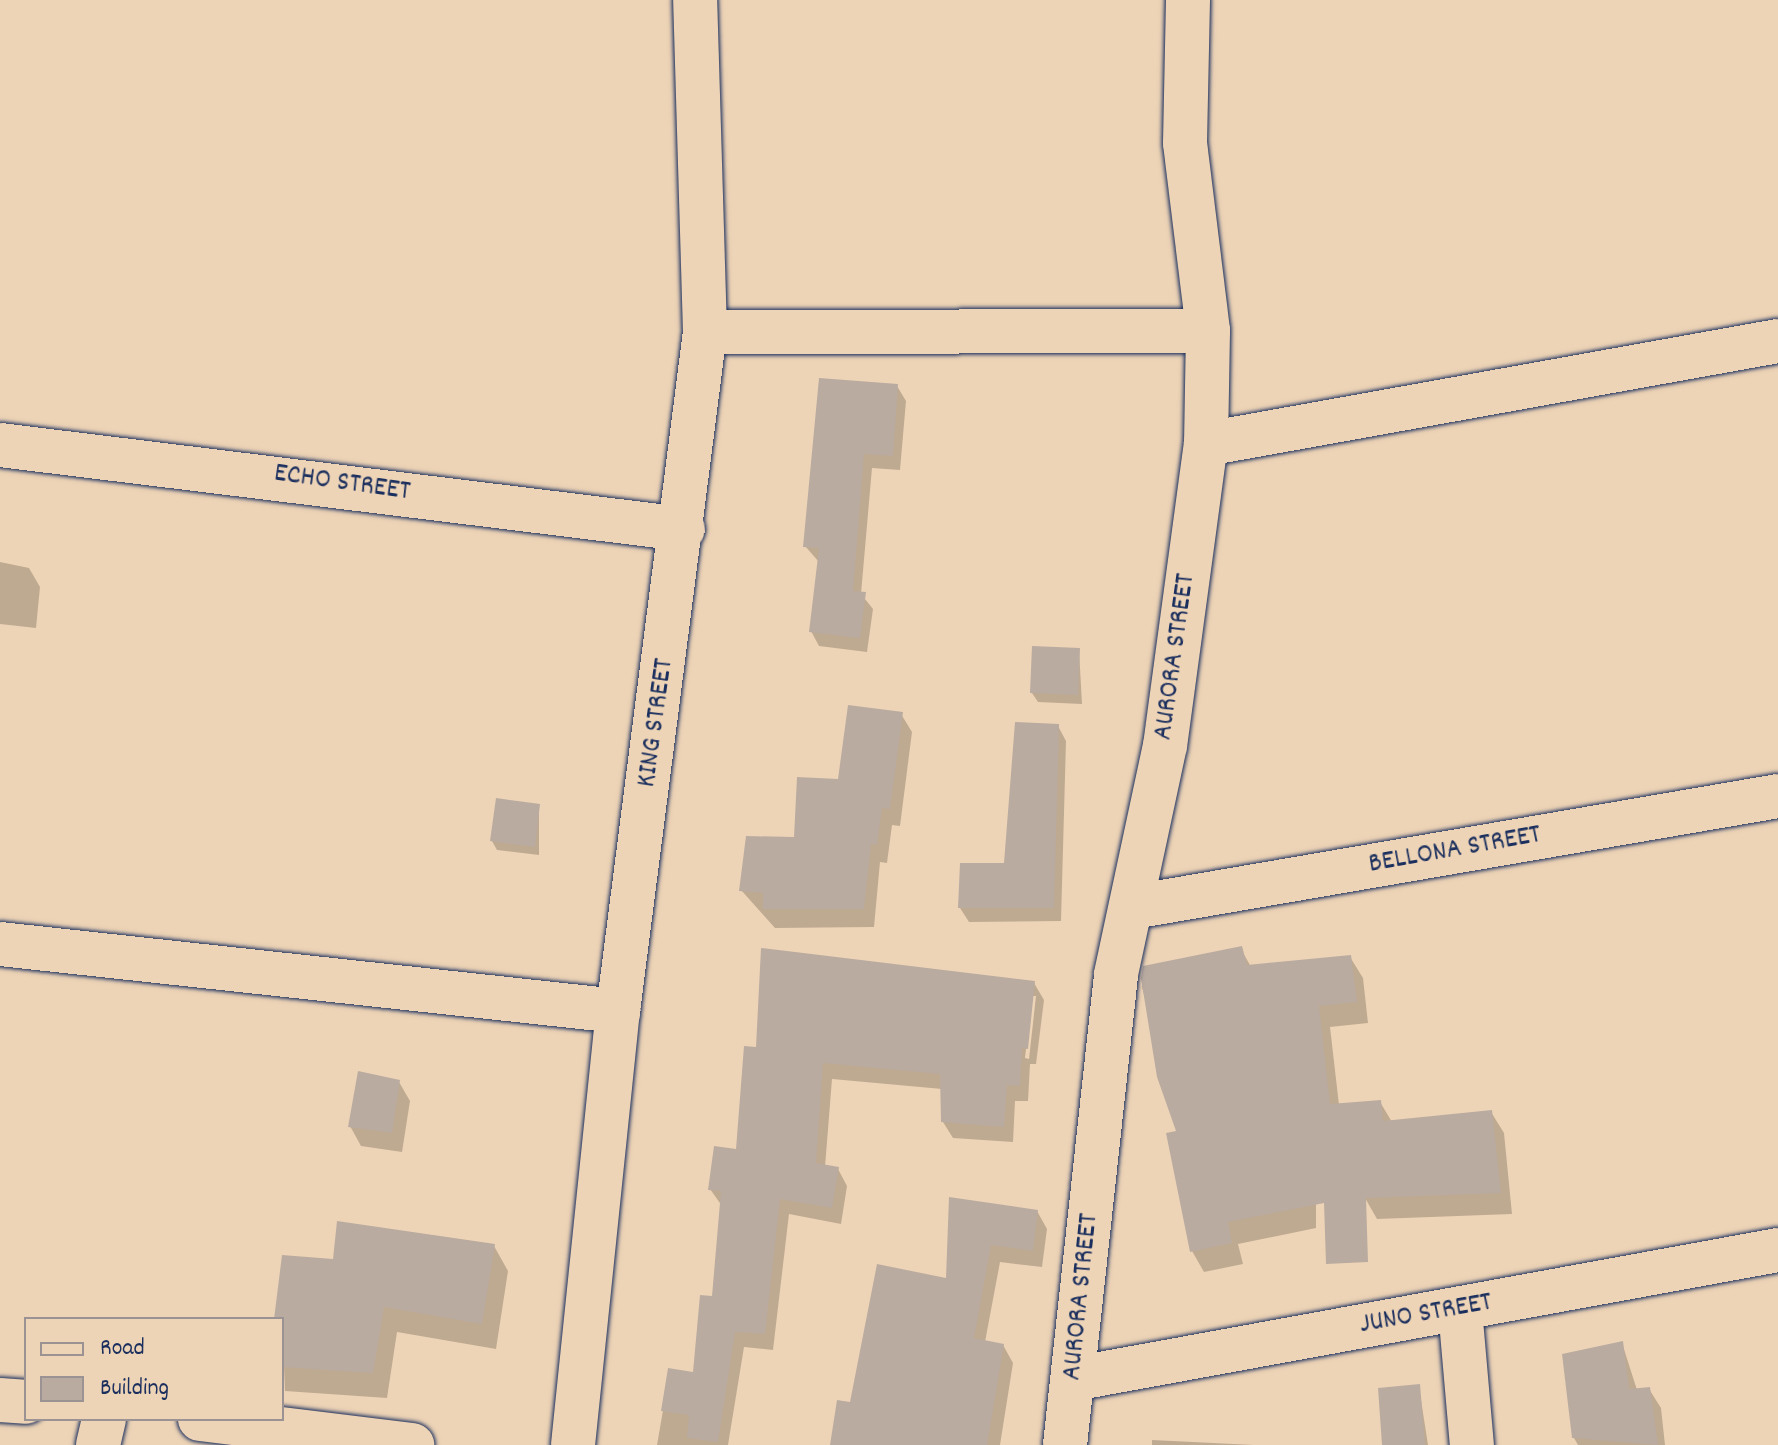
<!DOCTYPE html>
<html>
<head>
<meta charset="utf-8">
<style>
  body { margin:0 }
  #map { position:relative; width:1778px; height:1445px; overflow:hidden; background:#eed4b6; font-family:Dekko,sans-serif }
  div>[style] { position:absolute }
  .shadow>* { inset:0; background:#0003 }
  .building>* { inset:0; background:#baaba0 }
  .roads { filter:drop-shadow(0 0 2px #1b2f5e) drop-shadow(0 0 2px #1b2f5e) }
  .minor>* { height:44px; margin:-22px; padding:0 22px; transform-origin:22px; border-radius:22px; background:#eed4b6 }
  span { translate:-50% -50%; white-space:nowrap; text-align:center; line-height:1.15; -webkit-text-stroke:8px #eed4b6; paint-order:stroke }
  .street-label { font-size:28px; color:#1b2f5e }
  .legend { position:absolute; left:24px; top:1317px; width:260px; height:104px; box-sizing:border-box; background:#eed4b6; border:2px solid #9a9293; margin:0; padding:10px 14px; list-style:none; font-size:24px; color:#1b2f5e }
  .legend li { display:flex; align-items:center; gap:16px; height:40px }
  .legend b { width:40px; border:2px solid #9a9293 }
</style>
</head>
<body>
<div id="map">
  <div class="shadow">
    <div style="clip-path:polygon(897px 386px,906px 401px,900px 470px,872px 468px,861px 594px,873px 609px,867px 652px,819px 646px,811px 631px,819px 562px,805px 546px)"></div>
    <div style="clip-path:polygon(0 562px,29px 568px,40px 587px,36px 628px,0 624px)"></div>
    <div style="clip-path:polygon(1079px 650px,1082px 704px,1038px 702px,1032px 693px)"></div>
    <div style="clip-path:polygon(901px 714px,912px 732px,900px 826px,892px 825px,887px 863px,880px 862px,874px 927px,775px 928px,741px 890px,796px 839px)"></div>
    <div style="clip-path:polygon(1058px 726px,1066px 741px,1061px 921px,969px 922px,960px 908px,1006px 864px)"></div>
    <div style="clip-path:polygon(539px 806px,539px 855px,497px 850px,492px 841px)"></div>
    <div style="clip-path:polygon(1241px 949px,1251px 967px,1350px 957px,1363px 978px,1368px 1023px,1330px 1027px,1339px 1105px,1380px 1102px,1392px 1122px,1491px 1112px,1504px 1133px,1512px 1214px,1377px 1219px,1365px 1198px,1316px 1183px,1316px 1228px,1238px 1244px,1243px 1264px,1204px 1272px,1192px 1251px,1179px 1133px,1142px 987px,1145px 968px)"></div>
    <div style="clip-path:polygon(evenodd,1034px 983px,1044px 1000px,1036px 1064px,1030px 1064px,1028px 1101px,1015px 1101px,1013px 1142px,953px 1138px,943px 1122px,942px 1089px,832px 1079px,825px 1167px,838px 1169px,847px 1186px,841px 1224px,789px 1214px,773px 1350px,744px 1347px,728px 1445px,657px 1445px,670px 1370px,695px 1374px,714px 1298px,722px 1206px,710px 1189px,738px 1151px,758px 1050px,1034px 983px,1032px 996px,1036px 996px,1029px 1059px,1025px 1058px,1032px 996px)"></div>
    <div style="clip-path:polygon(399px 1082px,410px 1101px,402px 1152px,361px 1146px,350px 1126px)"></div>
    <div style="clip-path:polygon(951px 1200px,1037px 1211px,1047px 1229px,1042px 1267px,1000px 1262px,985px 1342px,1003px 1345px,1013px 1363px,1000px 1445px,832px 1445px,851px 1404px,948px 1281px)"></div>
    <div style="clip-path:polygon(494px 1246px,508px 1271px,496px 1349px,397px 1332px,387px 1398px,285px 1391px,282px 1319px,276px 1319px,334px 1261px)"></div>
    <div style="clip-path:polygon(1622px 1343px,1637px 1390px,1649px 1389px,1661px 1408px,1665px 1445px,1578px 1445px,1574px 1438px)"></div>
    <div style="clip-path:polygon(1419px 1387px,1428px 1445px,1384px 1445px)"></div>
    <div style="clip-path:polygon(1152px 1440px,1254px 1445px,1152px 1445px)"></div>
  </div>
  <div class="building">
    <div style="clip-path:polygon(819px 378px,898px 384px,893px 456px,864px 454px,853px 591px,866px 592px,860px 638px,809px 632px,819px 548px,803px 547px)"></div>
    <div style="clip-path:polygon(1032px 646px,1080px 648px,1078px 695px,1030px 693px)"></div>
    <div style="clip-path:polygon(848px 705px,903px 712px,890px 809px,882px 808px,877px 845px,871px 844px,864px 909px,763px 909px,763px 893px,739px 891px,746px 836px,794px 837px,797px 777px,838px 779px)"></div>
    <div style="clip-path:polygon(1015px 722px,1059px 724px,1054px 908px,958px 908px,960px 863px,1004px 863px)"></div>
    <div style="clip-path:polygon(496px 798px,540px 804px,535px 847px,490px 841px)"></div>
    <div style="clip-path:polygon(1242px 946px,1247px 965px,1351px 955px,1357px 1002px,1319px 1006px,1330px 1104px,1381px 1100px,1383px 1121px,1492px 1110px,1501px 1193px,1366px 1198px,1368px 1262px,1326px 1264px,1324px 1203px,1228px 1222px,1232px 1243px,1190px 1252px,1166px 1133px,1176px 1131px,1157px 1077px,1141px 978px,1143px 966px)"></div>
    <div style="clip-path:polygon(761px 948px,1035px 981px,1028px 1049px,1022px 1048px,1020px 1086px,1007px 1085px,1004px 1127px,941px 1122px,940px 1074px,823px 1063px,816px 1163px,839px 1167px,832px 1208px,780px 1199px,765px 1334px,735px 1332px,718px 1442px,687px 1438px,689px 1415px,661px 1411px,668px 1368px,693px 1372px,700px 1295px,712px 1296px,721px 1191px,708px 1190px,714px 1146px,736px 1149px,744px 1046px,756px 1047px)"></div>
    <div style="clip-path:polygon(358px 1071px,400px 1080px,392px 1133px,348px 1127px)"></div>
    <div style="clip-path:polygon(949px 1197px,1038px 1210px,1033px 1251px,991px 1245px,974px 1338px,1004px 1344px,987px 1445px,830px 1445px,837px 1400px,850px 1402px,877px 1264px,946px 1278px)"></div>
    <div style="clip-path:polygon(337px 1221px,495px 1244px,482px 1324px,384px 1307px,373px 1373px,282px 1367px,282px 1319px,274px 1319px,282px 1255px,333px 1259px)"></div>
    <div style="clip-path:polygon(1623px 1341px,1629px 1389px,1650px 1387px,1658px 1445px,1572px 1438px,1562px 1354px)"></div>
    <div style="clip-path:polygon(1420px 1384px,1425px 1445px,1382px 1445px,1378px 1388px)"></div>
  </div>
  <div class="roads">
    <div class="minor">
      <div style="left:1188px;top:0;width:143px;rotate:91.2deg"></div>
      <div style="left:1185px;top:143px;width:189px;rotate:83deg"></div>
      <div style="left:1208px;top:331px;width:113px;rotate:91deg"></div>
      <div style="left:705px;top:332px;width:503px;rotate:-0.11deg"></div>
      <div style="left:0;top:445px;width:688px;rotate:7.01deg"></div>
      <div style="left:1133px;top:907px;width:654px;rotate:-9.76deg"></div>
      <div style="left:0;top:944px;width:622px;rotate:6.19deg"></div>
      <div style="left:1460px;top:1309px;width:137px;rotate:85deg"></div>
      <div style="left:1073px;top:1379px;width:717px;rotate:-10.37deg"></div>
      <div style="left:0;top:1400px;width:26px;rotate:4deg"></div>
      <div style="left:200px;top:1419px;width:214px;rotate:7deg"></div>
      <div style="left:98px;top:1445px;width:27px;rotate:-77deg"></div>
      <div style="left:573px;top:1445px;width:436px;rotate:-84.1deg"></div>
      <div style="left:618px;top:1011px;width:685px;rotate:-82.7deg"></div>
      <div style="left:705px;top:332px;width:332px;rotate:-91.7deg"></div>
      <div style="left:1065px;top:1445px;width:474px;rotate:-83.8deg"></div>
      <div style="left:1116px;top:974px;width:233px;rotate:-77.9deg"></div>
      <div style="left:1165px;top:746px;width:305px;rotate:-82.3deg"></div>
      <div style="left:1206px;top:444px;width:581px;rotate:-10.21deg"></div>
    </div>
  </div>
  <div class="street-label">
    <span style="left:342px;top:484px;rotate:8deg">ECHO STREET</span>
    <span style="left:1176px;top:657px;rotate:-82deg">AURORA STREET</span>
    <span style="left:657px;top:723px;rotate:-82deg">KING STREET</span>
    <span style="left:1455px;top:851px;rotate:-10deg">BELLONA STREET</span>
    <span style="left:1082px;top:1297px;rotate:-84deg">AURORA STREET</span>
    <span style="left:1426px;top:1315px;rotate:-10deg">JUNO STREET</span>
  </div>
  <ul class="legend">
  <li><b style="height:10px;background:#eed4b6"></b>Road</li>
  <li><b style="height:22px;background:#baaba0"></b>Building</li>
  </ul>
</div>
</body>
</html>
